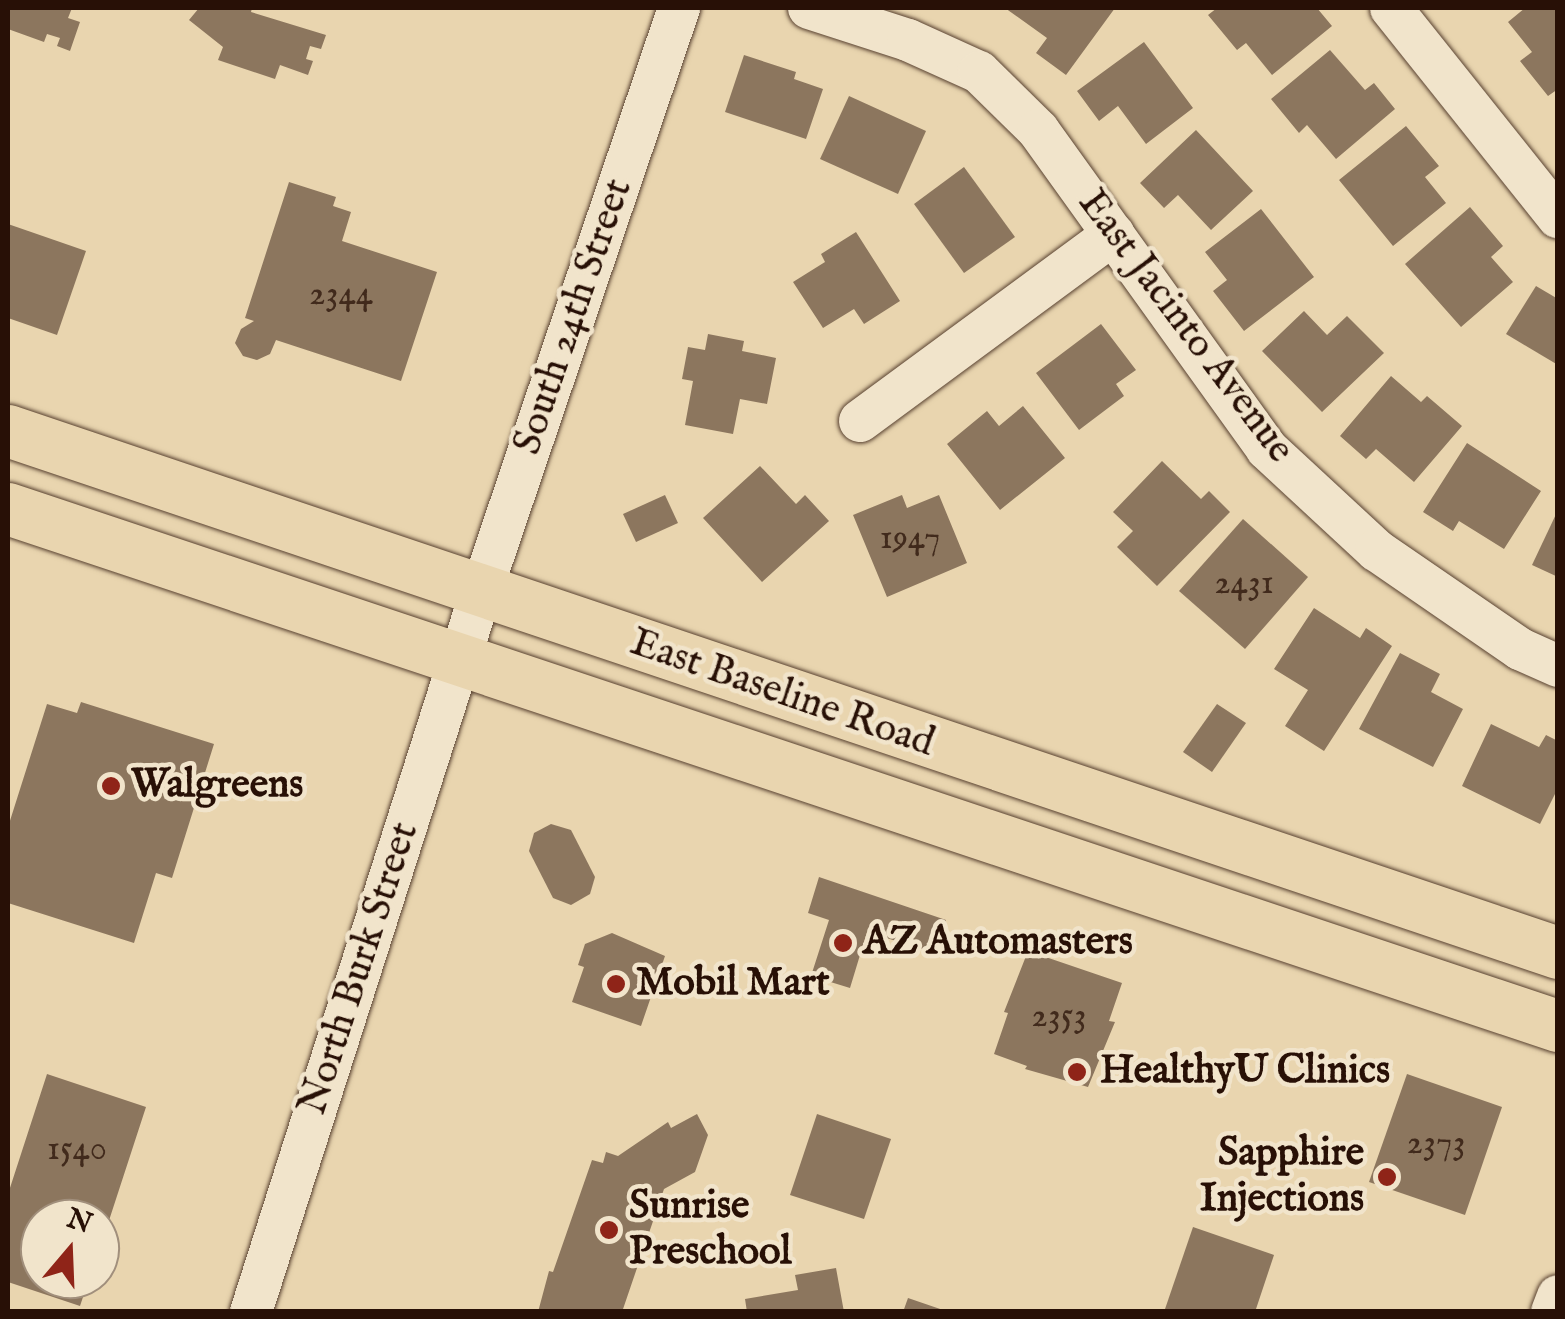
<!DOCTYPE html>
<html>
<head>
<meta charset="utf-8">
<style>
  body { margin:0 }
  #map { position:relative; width:1565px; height:1319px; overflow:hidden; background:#e9d5af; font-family:"IM FELL English",serif }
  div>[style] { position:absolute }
  .building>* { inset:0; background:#8c765e }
  .roads { filter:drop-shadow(0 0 2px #584130) drop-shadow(0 0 2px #584130) }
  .minor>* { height:42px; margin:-21px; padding:0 21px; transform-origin:21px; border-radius:21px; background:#f1e4cb }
  .major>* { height:52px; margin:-26px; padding:0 26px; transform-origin:26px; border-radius:26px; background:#e9d5af }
  .dots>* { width:28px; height:28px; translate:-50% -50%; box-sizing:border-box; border:5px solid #f1e4cb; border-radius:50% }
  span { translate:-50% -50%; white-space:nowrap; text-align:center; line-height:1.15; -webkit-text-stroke:9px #f1e4cb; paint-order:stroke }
  .number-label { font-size:35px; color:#412a1c }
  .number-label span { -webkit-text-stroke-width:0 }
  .street-label { font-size:40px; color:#281006 }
  .poi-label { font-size:40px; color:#281006; font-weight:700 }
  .left { translate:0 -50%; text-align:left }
  .right { translate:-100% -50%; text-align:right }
  .frame { position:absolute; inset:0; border:10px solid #281006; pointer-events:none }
  .north { position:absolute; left:20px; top:1199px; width:100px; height:100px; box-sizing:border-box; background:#f1e4cb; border:2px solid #a18f7c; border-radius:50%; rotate:19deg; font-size:28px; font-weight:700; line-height:40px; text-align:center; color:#281006 }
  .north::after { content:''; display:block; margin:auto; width:35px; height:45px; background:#8f2418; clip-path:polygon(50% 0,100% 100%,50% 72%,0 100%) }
</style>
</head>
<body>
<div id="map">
  <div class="building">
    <div style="clip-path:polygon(8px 8px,72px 8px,68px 18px,80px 22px,70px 51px,57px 46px,60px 38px,47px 34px,44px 42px,8px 29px)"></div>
    <div style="clip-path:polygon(199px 8px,252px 8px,251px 12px,326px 35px,321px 49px,310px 46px,306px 59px,313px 61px,308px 75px,280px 65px,275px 79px,218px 60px,223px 47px,189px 20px)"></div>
    <div style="clip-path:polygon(1005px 8px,1115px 8px,1066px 75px,1036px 53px,1047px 38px)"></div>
    <div style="clip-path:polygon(1217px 8px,1317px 8px,1332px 26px,1272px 75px,1246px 43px,1237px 50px,1208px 15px)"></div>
    <div style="clip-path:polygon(1525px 8px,1558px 8px,1558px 89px,1548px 96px,1520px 61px,1532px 52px,1508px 22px)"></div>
    <div style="clip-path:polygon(1144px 42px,1193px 108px,1146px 144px,1118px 106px,1099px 121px,1077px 91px)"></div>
    <div style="clip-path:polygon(1330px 50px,1365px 90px,1374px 83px,1395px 109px,1336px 159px,1307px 125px,1299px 133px,1271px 99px)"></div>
    <div style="clip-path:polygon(744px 55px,796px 72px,794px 79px,823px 89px,806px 139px,725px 112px)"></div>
    <div style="clip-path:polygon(849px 96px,926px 131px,898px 194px,820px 159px)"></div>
    <div style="clip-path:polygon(1406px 126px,1439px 166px,1425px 177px,1446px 203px,1393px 246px,1339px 180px)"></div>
    <div style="clip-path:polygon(1196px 130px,1253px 191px,1211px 230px,1178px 195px,1164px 208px,1140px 183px)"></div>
    <div style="clip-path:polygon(964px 167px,1015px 237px,964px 273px,914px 204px)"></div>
    <div style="clip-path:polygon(289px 182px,336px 197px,333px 206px,351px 212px,342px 241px,437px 272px,401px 381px,276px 340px,270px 354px,257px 360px,243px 356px,235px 343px,241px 329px,254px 321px,245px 318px)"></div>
    <div style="clip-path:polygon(1470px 207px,1503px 246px,1491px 257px,1513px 282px,1461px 327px,1405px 264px)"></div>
    <div style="clip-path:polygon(1261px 209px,1314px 277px,1244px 331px,1213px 291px,1227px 280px,1205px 252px)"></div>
    <div style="clip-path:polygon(8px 224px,86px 251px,57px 335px,8px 318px)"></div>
    <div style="clip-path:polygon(856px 232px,900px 301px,864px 324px,854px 309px,823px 328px,793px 282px,825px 262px,821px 254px)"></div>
    <div style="clip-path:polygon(1536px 286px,1558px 299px,1558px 365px,1506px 334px)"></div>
    <div style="clip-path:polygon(1304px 311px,1327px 335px,1347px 316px,1384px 353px,1322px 412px,1262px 351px)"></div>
    <div style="clip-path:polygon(1101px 324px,1136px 370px,1116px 384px,1124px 396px,1079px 430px,1036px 373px)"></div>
    <div style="clip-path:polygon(708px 334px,744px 341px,742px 351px,776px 358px,767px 404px,740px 399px,733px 434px,685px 425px,693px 381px,682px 379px,688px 347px,705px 350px)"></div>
    <div style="clip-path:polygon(1391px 376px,1421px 402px,1427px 396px,1462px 426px,1414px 482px,1376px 449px,1366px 459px,1340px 436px)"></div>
    <div style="clip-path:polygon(1023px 406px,1065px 458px,1000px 510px,947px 444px,987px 411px,999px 426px)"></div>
    <div style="clip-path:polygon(1467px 443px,1541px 491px,1504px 549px,1459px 521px,1453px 531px,1423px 512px)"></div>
    <div style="clip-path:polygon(1162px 461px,1201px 499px,1209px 491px,1230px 512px,1157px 586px,1117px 547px,1133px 531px,1113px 512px)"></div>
    <div style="clip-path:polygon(760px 466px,796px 504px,805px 495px,829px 521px,762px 582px,703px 518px)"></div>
    <div style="clip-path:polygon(665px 495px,678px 523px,636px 542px,623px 514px)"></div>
    <div style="clip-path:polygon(902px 495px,907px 508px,939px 495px,967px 563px,887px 597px,853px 515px)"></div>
    <div style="clip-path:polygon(1558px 510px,1558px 577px,1532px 565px)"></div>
    <div style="clip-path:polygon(1243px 519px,1308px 577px,1245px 649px,1179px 591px)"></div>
    <div style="clip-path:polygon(1314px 608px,1360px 638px,1366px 628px,1392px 646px,1324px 751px,1285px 726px,1308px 690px,1274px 669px)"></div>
    <div style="clip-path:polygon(1400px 653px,1440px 674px,1431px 692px,1463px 709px,1433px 767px,1359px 729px)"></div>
    <div style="clip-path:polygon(81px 702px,214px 744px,172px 878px,156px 873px,134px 943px,8px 903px,8px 827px,47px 704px,77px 713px)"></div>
    <div style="clip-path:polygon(1217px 704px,1246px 723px,1212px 772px,1183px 752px)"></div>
    <div style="clip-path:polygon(1491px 724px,1539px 747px,1546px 735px,1558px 741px,1558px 788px,1540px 824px,1462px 786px)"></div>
    <div style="clip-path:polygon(551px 824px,571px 830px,595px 877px,590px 894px,571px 905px,553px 898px,529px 851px,534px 833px)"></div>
    <div style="clip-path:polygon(819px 877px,946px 920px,935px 953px,867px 932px,850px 988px,811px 976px,829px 920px,808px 913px)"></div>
    <div style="clip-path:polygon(612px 933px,665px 956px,641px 1026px,572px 1002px,584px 967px,578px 965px,585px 944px)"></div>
    <div style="clip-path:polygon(1028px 951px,1122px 983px,1109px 1021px,1115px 1022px,1088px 1087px,1025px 1069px,1027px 1066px,994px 1054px,1008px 1013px,1004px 1012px)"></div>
    <div style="clip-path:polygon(47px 1074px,146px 1107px,101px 1245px,100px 1219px,40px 1219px,40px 1279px,89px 1279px,80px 1306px,8px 1282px,8px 1194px)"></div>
    <div style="clip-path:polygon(1407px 1074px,1502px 1107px,1465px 1215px,1369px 1182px)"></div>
    <div style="clip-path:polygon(697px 1114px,708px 1135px,695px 1172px,664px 1189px,622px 1312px,538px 1312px,549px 1271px,553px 1272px,592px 1160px,603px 1163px,606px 1152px,618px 1156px,668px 1122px,671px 1128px)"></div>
    <div style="clip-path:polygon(817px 1114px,891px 1139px,864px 1219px,790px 1195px)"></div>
    <div style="clip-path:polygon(1193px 1227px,1274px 1255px,1255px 1312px,1164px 1312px)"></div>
    <div style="clip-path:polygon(836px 1268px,844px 1312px,747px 1312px,745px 1299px,798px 1290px,795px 1275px)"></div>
    <div style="clip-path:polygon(908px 1298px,946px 1311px,946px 1312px,903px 1312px)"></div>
  </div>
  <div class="roads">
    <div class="minor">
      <div style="left:809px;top:8px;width:104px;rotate:17.9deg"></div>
      <div style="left:908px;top:40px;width:78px;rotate:24.3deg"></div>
      <div style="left:979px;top:72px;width:83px;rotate:44.5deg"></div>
      <div style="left:1038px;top:130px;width:393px;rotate:54.3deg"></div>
      <div style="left:1267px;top:449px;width:149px;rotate:42.8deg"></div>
      <div style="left:1376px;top:550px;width:175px;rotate:34.5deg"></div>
      <div style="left:1520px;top:649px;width:42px;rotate:24.1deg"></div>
      <div style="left:1391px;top:8px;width:268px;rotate:51.4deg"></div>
      <div style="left:860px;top:421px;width:315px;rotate:-36.4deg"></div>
      <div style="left:251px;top:1312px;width:756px;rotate:-72.28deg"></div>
      <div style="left:481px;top:592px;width:617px;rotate:-71.27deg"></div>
      <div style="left:1552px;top:1312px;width:17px;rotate:-69deg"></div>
    </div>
    <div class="major">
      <div style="left:8px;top:431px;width:1636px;rotate:18.61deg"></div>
      <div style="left:8px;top:509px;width:1634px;rotate:18.45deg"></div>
    </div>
  </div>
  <div class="dots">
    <div style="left:111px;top:786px;background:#8f2418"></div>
    <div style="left:843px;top:943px;background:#8f2418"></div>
    <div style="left:616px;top:984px;background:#8f2418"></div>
    <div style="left:1077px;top:1072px;background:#8f2418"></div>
    <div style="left:1387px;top:1177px;background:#8f2418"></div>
    <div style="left:609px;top:1230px;background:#8f2418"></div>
  </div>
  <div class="number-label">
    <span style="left:341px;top:295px">2344</span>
    <span style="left:910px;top:539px">1947</span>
    <span style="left:1244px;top:584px">2431</span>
    <span style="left:1059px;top:1017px">2353</span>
    <span style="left:1436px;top:1144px">2373</span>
    <span style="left:77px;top:1150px">1540</span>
  </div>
  <div class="street-label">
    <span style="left:574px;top:317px;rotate:-71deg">South 24th Street</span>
    <span style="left:1185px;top:327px;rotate:53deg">East Jacinto Avenue</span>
    <span style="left:782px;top:694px;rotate:19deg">East Baseline Road</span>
    <span style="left:360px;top:969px;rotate:-72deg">North Burk Street</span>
  </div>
  <div class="poi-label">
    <span class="left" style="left:131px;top:786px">Walgreens</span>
    <span class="left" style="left:863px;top:943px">AZ Automasters</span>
    <span class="left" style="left:636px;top:984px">Mobil Mart</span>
    <span class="left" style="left:1100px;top:1072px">HealthyU Clinics</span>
    <span class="right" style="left:1364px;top:1177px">Sapphire<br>Injections</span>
    <span class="left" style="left:629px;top:1230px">Sunrise<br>Preschool</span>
  </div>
  <div class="frame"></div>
  <div class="north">N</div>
</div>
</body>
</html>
